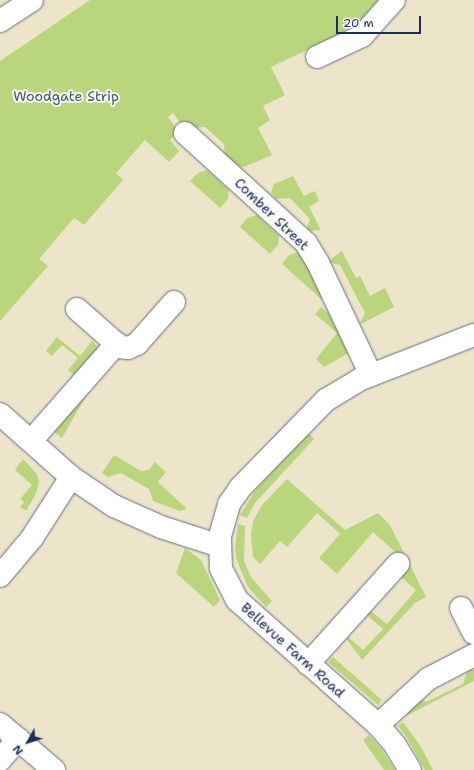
<!DOCTYPE html>
<html>
<head>
<meta charset="utf-8">
<style>
  body { margin:0 }
  #map { position:relative; width:474px; height:770px; overflow:hidden; background:#ede5ca; font-family:"Shantell Sans",sans-serif }
  div>[style] { position:absolute }
  .green>* { inset:0; background:#b9d67d }
  .roads { filter:drop-shadow(0 0 1px #646f84) drop-shadow(0 0 1px #646f84) }
  .minor>* { height:22px; margin:-11px; padding:0 11px; transform-origin:11px; border-radius:11px; background:#fff }
  span { translate:-50% -50%; white-space:nowrap; text-align:center; line-height:1.15; -webkit-text-stroke:4px #f6f6f2; paint-order:stroke }
  .park-label { font-size:14px; color:#425966 }
  .street-label { font-size:14px; color:#1b2f5e }
  .north { position:absolute; left:8px; top:722px; width:40px; height:40px; -webkit-text-stroke:3px #f6f6f2; paint-order:stroke; rotate:231deg; font-size:11px; font-weight:700; line-height:16px; text-align:center; color:#1b2f5e }
  .north::after { content:''; display:block; margin:auto; width:14px; height:18px; background:#1b2f5e; clip-path:polygon(50% 0,100% 100%,50% 72%,0 100%) }
  .scale { position:absolute; left:336px; top:16px; width:85px; height:18px; box-sizing:border-box; border:2px solid #1b2f5e; border-top:0; padding-left:5px; font-size:12px; line-height:14px; white-space:nowrap; color:#1b2f5e; -webkit-text-stroke:3px #f6f6f2; paint-order:stroke }
</style>
</head>
<body>
<div id="map">
  <div class="green">
    <div style="clip-path:polygon(90px 0,379px 0,363px 19px,328px 40px,271px 67px,285px 95px,263px 106px,270px 120px,258px 128px,272px 155px,244px 167px,235px 166px,225px 158px,224px 144px,205px 127px,192px 128px,182px 125px,173px 113px,168px 117px,178px 131px,170px 140px,179px 151px,169px 162px,145px 140px,116px 173px,123px 180px,84px 225px,74px 218px,39px 259px,48px 266px,0 321px,0 61px)"></div>
    <div style="clip-path:polygon(207px 170px,229px 190px,228px 199px,220px 208px,190px 181px,198px 173px)"></div>
    <div style="clip-path:polygon(293px 176px,304px 196px,315px 191px,319px 201px,309px 207px,321px 230px,306px 231px,310px 219px,290px 198px,276px 199px,271px 193px,274px 184px)"></div>
    <div style="clip-path:polygon(257px 215px,279px 236px,278px 245px,270px 254px,240px 227px,247px 218px)"></div>
    <div style="clip-path:polygon(342px 251px,356px 278px,360px 276px,370px 296px,385px 288px,394px 307px,359px 325px,365px 313px,340px 265px,327px 262px)"></div>
    <div style="clip-path:polygon(297px 252px,302px 254px,326px 300px,322px 300px,282px 264px,288px 256px)"></div>
    <div style="clip-path:polygon(321px 307px,337px 321px,352px 351px,324px 367px,316px 359px,337px 333px,315px 314px)"></div>
    <div style="clip-path:polygon(57px 337px,80px 356px,92px 341px,97px 346px,97px 351px,76px 377px,68px 370px,78px 358px,62px 345px,52px 356px,46px 351px)"></div>
    <div style="clip-path:polygon(89px 391px,82px 403px,62px 438px,52px 430px)"></div>
    <div style="clip-path:polygon(308px 432px,314px 439px,255px 503px,247px 518px,240px 515px,255px 491px)"></div>
    <div style="clip-path:polygon(114px 455px,141px 471px,149px 470px,155px 462px,166px 472px,158px 482px,187px 509px,180px 511px,153px 501px,149px 489px,121px 473px,108px 477px,102px 473px)"></div>
    <div style="clip-path:polygon(23px 459px,37px 474px,39px 482px,36px 494px,26px 511px,20px 507px,24px 502px,20px 499px,32px 485px,15px 470px)"></div>
    <div style="clip-path:polygon(287px 479px,345px 530px,378px 513px,390px 525px,426px 597px,415px 603px,362px 660px,345px 637px,347px 636px,363px 650px,383px 629px,367px 615px,371px 611px,387px 624px,416px 590px,400px 576px,409px 564px,373px 532px,337px 574px,319px 558px,340px 534px,317px 513px,287px 547px,280px 541px,260px 564px,253px 557px,251px 535px,253px 521px,262px 505px)"></div>
    <div style="clip-path:polygon(238px 524px,245px 526px,244px 561px,251px 577px,272px 601px,266px 607px,248px 587px,237px 561px,235px 548px)"></div>
    <div style="clip-path:polygon(185px 548px,201px 560px,220px 600px,214px 607px,176px 573px)"></div>
    <div style="clip-path:polygon(333px 657px,382px 700px,378px 705px,328px 662px)"></div>
    <div style="clip-path:polygon(468px 669px,474px 670px,474px 681px,408px 715px,405px 711px,420px 698px,426px 702px,463px 684px)"></div>
    <div style="clip-path:polygon(403px 722px,420px 745px,433px 770px,425px 770px,406px 736px,398px 726px)"></div>
    <div style="clip-path:polygon(369px 735px,381px 749px,395px 770px,384px 770px,363px 740px)"></div>
  </div>
  <div class="roads">
    <div class="minor">
      <div style="left:0;top:21px;width:38px;rotate:-33deg"></div>
      <div style="left:317px;top:57px;width:50px;rotate:-25deg"></div>
      <div style="left:362px;top:36px;width:48px;rotate:-48.4deg"></div>
      <div style="left:185px;top:133px;width:164px;rotate:42.3deg"></div>
      <div style="left:306px;top:243px;width:23px;rotate:59deg"></div>
      <div style="left:318px;top:263px;width:124px;rotate:64.7deg"></div>
      <div style="left:77px;top:309px;width:57px;rotate:41.5deg"></div>
      <div style="left:120px;top:347px;width:8px;rotate:7deg"></div>
      <div style="left:128px;top:348px;width:10px;rotate:-24deg"></div>
      <div style="left:137px;top:344px;width:56px;rotate:-48.6deg"></div>
      <div style="left:0;top:414px;width:95px;rotate:41.6deg"></div>
      <div style="left:71px;top:477px;width:52px;rotate:34deg"></div>
      <div style="left:114px;top:506px;width:51px;rotate:24.1deg"></div>
      <div style="left:161px;top:527px;width:62px;rotate:17.9deg"></div>
      <div style="left:31px;top:441px;width:130px;rotate:-48.7deg"></div>
      <div style="left:0;top:576px;width:50px;rotate:-49.9deg"></div>
      <div style="left:32px;top:538px;width:72px;rotate:-57.4deg"></div>
      <div style="left:461px;top:608px;width:28px;rotate:63deg"></div>
      <div style="left:308px;top:664px;width:135px;rotate:-48deg"></div>
      <div style="left:0;top:724px;width:71px;rotate:40.4deg"></div>
      <div style="left:378px;top:725px;width:68px;rotate:-42.6deg"></div>
      <div style="left:428px;top:679px;width:52px;rotate:-27.6deg"></div>
      <div style="left:0;top:760px;width:28px;rotate:-49deg"></div>
      <div style="left:410px;top:770px;width:29px;rotate:-121deg"></div>
      <div style="left:395px;top:745px;width:26px;rotate:-130deg"></div>
      <div style="left:378px;top:725px;width:188px;rotate:-138.4deg"></div>
      <div style="left:237px;top:600px;width:36px;rotate:-117deg"></div>
      <div style="left:221px;top:568px;width:32px;rotate:-92deg"></div>
      <div style="left:220px;top:536px;width:33px;rotate:-74deg"></div>
      <div style="left:229px;top:504px;width:19px;rotate:-55deg"></div>
      <div style="left:240px;top:488px;width:123px;rotate:-45.7deg"></div>
      <div style="left:326px;top:400px;width:41px;rotate:-31deg"></div>
      <div style="left:361px;top:379px;width:121px;rotate:-21.3deg"></div>
    </div>
  </div>
  <div class="park-label">
    <span style="left:66px;top:96px">Woodgate Strip</span>
  </div>
  <div class="street-label">
    <span style="left:272px;top:214px;rotate:44deg">Comber Street</span>
    <span style="left:293px;top:650px;rotate:42deg">Bellevue Farm Road</span>
  </div>
  <div class="north">N</div>
  <div class="scale">20 m</div>
</div>
</body>
</html>
